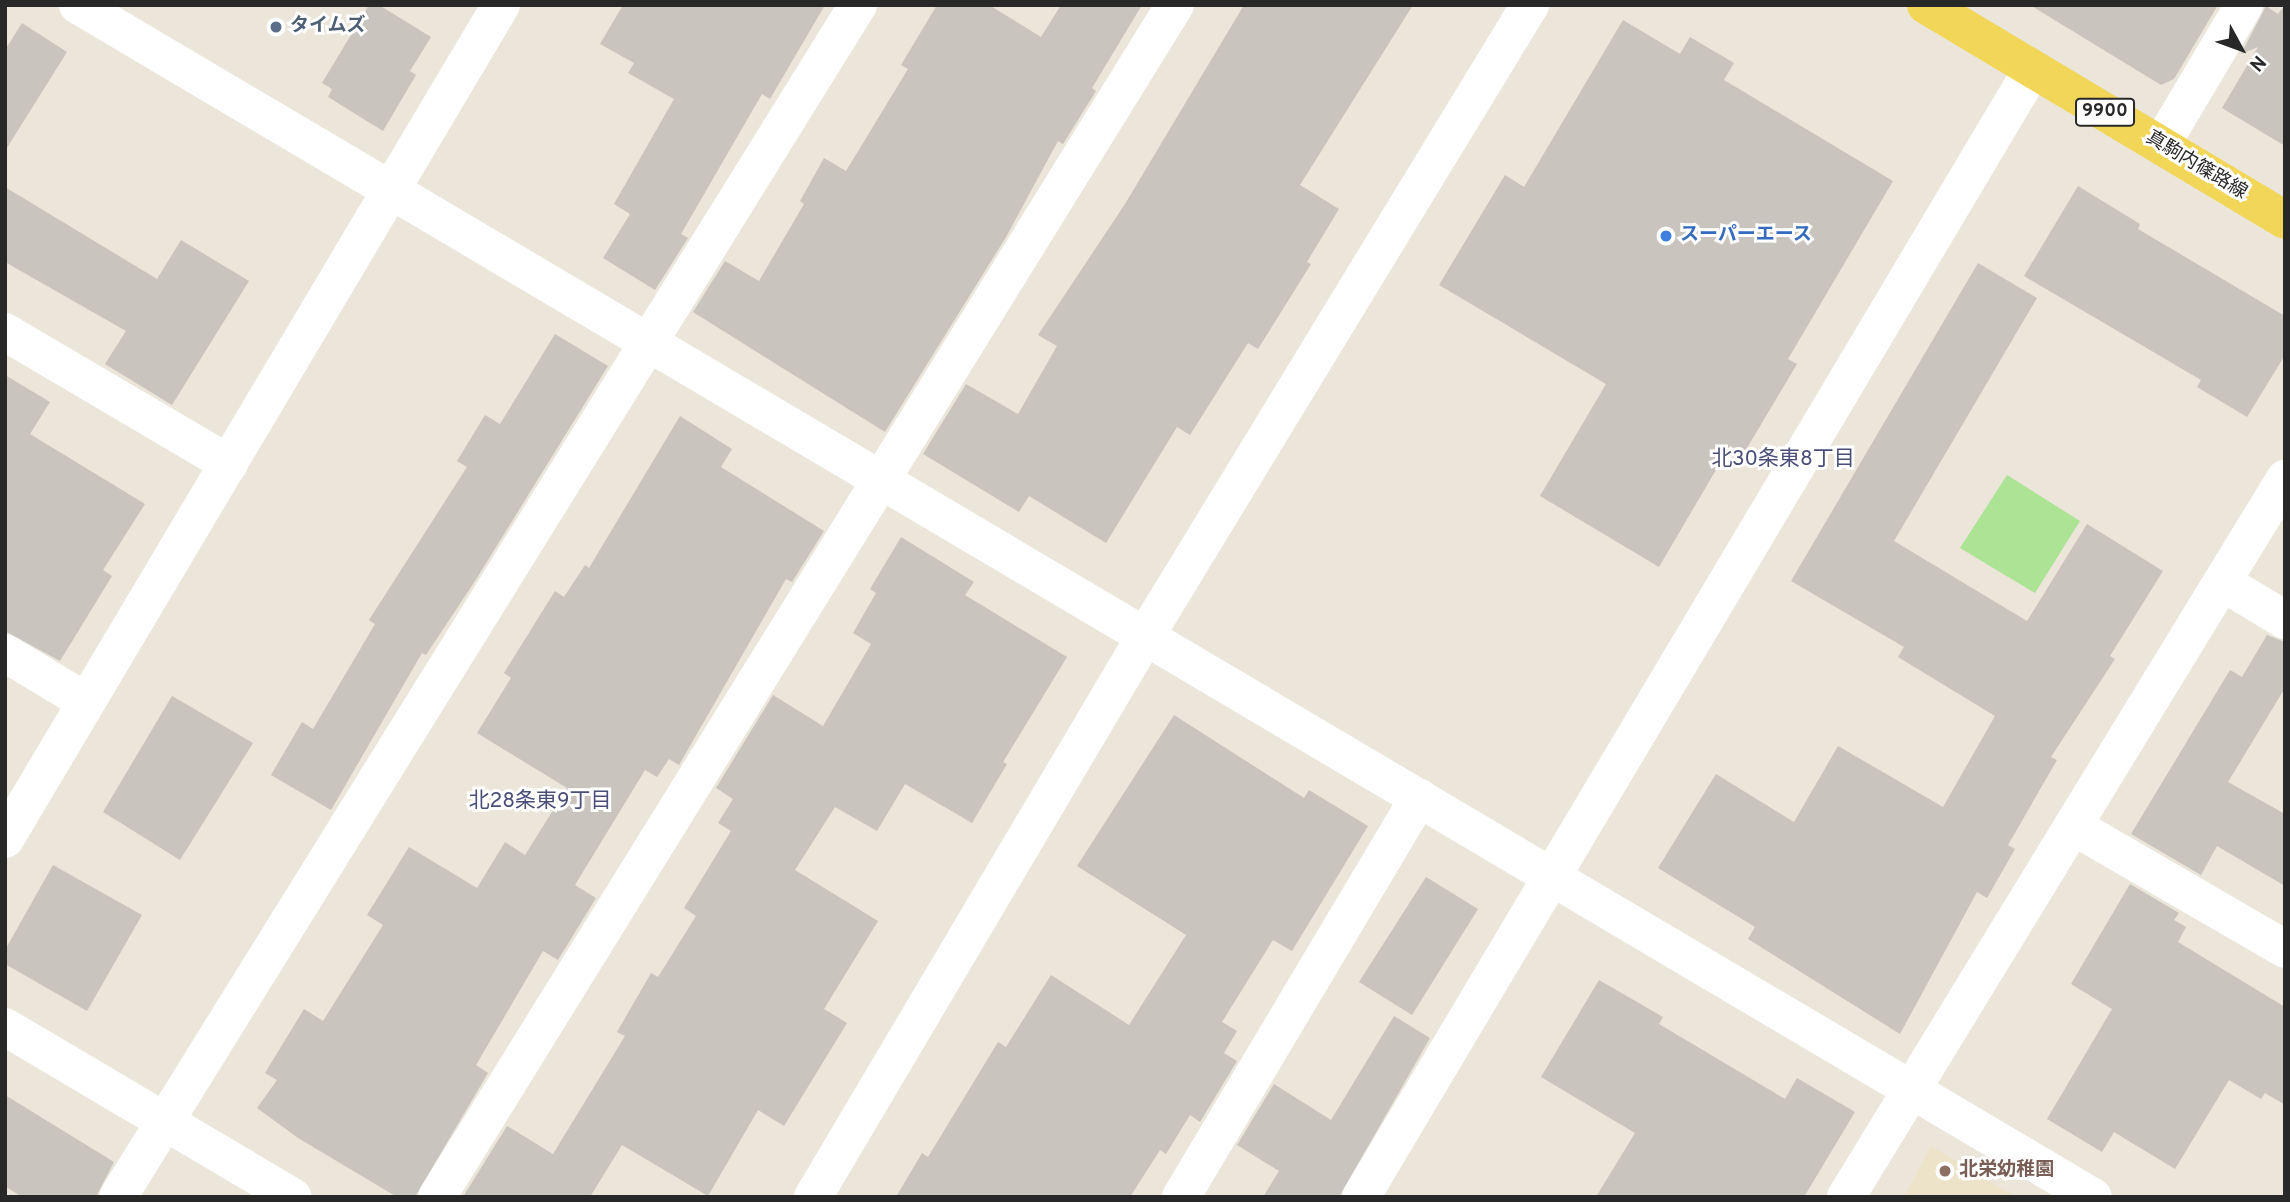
<!DOCTYPE html>
<html>
<head>
<meta charset="utf-8">
<style>
  body { margin:0 }
  #map { position:relative; width:2290px; height:1202px; overflow:hidden; background:#ebe5da; font-family:Overpass,"Noto Sans JP",sans-serif }
  div>[style] { position:absolute }
  .education>* { inset:0; background:#ede3c9 }
  .green>* { inset:0; background:#ace395 }
  .building>* { inset:0; background:#c9c4bd }
  .minor>* { height:38px; margin:-19px; padding:0 19px; transform-origin:19px; border-radius:19px; background:#fff }
  .major>* { height:38px; margin:-19px; padding:0 19px; transform-origin:19px; border-radius:19px; background:#f2d658 }
  .dots>* { width:19px; height:19px; translate:-50% -50%; box-sizing:border-box; border:4px solid #fff; border-radius:50% }
  span { translate:-50% -50%; white-space:nowrap; text-align:center; line-height:1.15; -webkit-text-stroke:6px #fff; paint-order:stroke }
  .shield-label span { padding:2px 5px; background:#fff; border:2px solid; border-radius:5px; -webkit-text-stroke-width:0 }
  .shield-label { font-size:18px; color:#282828; font-weight:700 }
  .service-label { font-size:19px; color:#4e5e75; font-weight:700 }
  .left { translate:0 -50%; text-align:left }
  .street-label { font-size:19px; color:#282828 }
  .shop-label { font-size:19px; color:#366cbe; font-weight:700 }
  .education-label { font-size:19px; color:#785e54; font-weight:700 }
  .neighbourhood-label { font-size:21px; color:#494f79 }
  .frame { position:absolute; inset:0; border:7px solid #282828; pointer-events:none }
  .north { position:absolute; left:2206px; top:14px; width:70px; height:70px; -webkit-text-stroke:5px #fff; paint-order:stroke; rotate:131deg; font-size:19px; font-weight:700; line-height:28px; text-align:center; color:#282828 }
  .north::after { content:''; display:block; margin:auto; width:24px; height:32px; background:#282828; clip-path:polygon(50% 0,100% 100%,50% 72%,0 100%) }
</style>
</head>
<body>
<div id="map">
  <div class="education">
    <div style="clip-path:polygon(1931px 1146px,2016px 1197px,1904px 1197px)"></div>
  </div>
  <div class="green">
    <div style="clip-path:polygon(2007px 475px,2080px 521px,2035px 593px,1960px 548px)"></div>
  </div>
  <div class="building">
    <div style="clip-path:polygon(369px 5px,379px 5px,431px 37px,410px 71px,416px 75px,383px 131px,328px 97px,332px 89px,322px 83px)"></div>
    <div style="clip-path:polygon(623px 5px,825px 5px,770px 99px,762px 94px,681px 234px,688px 238px,655px 290px,603px 258px,630px 214px,614px 204px,674px 99px,628px 73px,634px 63px,600px 44px)"></div>
    <div style="clip-path:polygon(937px 5px,989px 5px,1041px 37px,1061px 5px,1142px 5px,1092px 88px,1096px 91px,1063px 144px,1058px 141px,1006px 237px,885px 432px,693px 312px,725px 261px,759px 281px,804px 204px,800px 201px,824px 158px,846px 171px,908px 69px,901px 65px)"></div>
    <div style="clip-path:polygon(1244px 5px,1413px 5px,1300px 185px,1339px 209px,1307px 262px,1311px 264px,1258px 349px,1248px 343px,1190px 435px,1177px 427px,1106px 543px,1029px 496px,1019px 512px,923px 454px,966px 384px,1018px 414px,1057px 346px,1038px 335px,1125px 204px)"></div>
    <div style="clip-path:polygon(2030px 5px,2218px 5px,2174px 79px,2161px 85px)"></div>
    <div style="clip-path:polygon(2285px 5px,2285px 146px,2222px 108px,2258px 47px,2241px 54px,2266px 6px,2278px 14px)"></div>
    <div style="clip-path:polygon(1623px 20px,1680px 54px,1690px 37px,1734px 63px,1724px 80px,1893px 181px,1788px 359px,1797px 364px,1744px 453px,1730px 446px,1659px 567px,1540px 496px,1606px 384px,1439px 285px,1505px 175px,1524px 187px)"></div>
    <div style="clip-path:polygon(22px 23px,67px 52px,5px 151px,5px 50px)"></div>
    <div style="clip-path:polygon(2078px 186px,2140px 224px,2138px 229px,2285px 316px,2285px 355px,2247px 417px,2197px 387px,2201px 380px,2024px 276px)"></div>
    <div style="clip-path:polygon(5px 187px,157px 279px,181px 240px,249px 281px,172px 405px,105px 364px,126px 331px,5px 262px)"></div>
    <div style="clip-path:polygon(1978px 263px,2037px 298px,1894px 541px,2027px 621px,2087px 524px,2163px 571px,2110px 656px,2115px 659px,2051px 757px,2057px 760px,2008px 845px,2015px 849px,1987px 898px,1977px 892px,1900px 1034px,1748px 939px,1755px 927px,1658px 868px,1716px 774px,1794px 822px,1838px 746px,1943px 807px,1995px 716px,1898px 657px,1904px 647px,1791px 581px)"></div>
    <div style="clip-path:polygon(555px 334px,608px 366px,475px 581px,426px 655px,422px 653px,331px 810px,271px 775px,302px 722px,313px 729px,375px 624px,369px 620px,467px 467px,457px 461px,485px 415px,500px 424px)"></div>
    <div style="clip-path:polygon(5px 375px,50px 402px,30px 434px,145px 504px,103px 570px,112px 576px,60px 661px,5px 631px)"></div>
    <div style="clip-path:polygon(680px 416px,732px 449px,721px 467px,824px 531px,792px 582px,786px 579px,679px 765px,669px 759px,657px 777px,645px 770px,575px 885px,596px 898px,558px 960px,543px 951px,476px 1065px,488px 1073px,415px 1197px,397px 1197px,298px 1138px,257px 1108px,277px 1080px,265px 1073px,304px 1009px,323px 1021px,383px 925px,367px 915px,409px 847px,477px 888px,505px 842px,525px 855px,567px 788px,477px 733px,511px 678px,504px 673px,555px 591px,564px 597px,585px 565px,589px 568px)"></div>
    <div style="clip-path:polygon(901px 537px,974px 582px,965px 595px,1067px 657px,1003px 762px,1007px 764px,972px 823px,905px 784px,877px 831px,835px 807px,795px 870px,878px 921px,824px 1009px,847px 1023px,784px 1126px,758px 1110px,708px 1196px,622px 1145px,590px 1197px,463px 1197px,507px 1126px,553px 1154px,625px 1036px,617px 1032px,651px 973px,658px 977px,696px 916px,684px 908px,731px 831px,718px 823px,733px 799px,716px 788px,773px 695px,823px 726px,871px 644px,853px 633px,876px 593px,870px 589px)"></div>
    <div style="clip-path:polygon(2267px 635px,2285px 642px,2285px 688px,2228px 782px,2285px 814px,2285px 886px,2217px 846px,2201px 875px,2131px 834px,2230px 670px,2242px 677px)"></div>
    <div style="clip-path:polygon(172px 696px,253px 743px,180px 860px,103px 812px)"></div>
    <div style="clip-path:polygon(1174px 715px,1304px 798px,1309px 790px,1368px 826px,1292px 951px,1273px 940px,1222px 1022px,1237px 1031px,1224px 1053px,1237px 1061px,1200px 1122px,1190px 1115px,1166px 1154px,1160px 1150px,1130px 1197px,896px 1197px,922px 1153px,928px 1157px,998px 1042px,1006px 1047px,1051px 975px,1129px 1025px,1186px 935px,1077px 866px)"></div>
    <div style="clip-path:polygon(53px 865px,142px 915px,87px 1011px,5px 964px,5px 950px)"></div>
    <div style="clip-path:polygon(1426px 877px,1478px 909px,1412px 1015px,1359px 982px)"></div>
    <div style="clip-path:polygon(2130px 884px,2179px 913px,2174px 920px,2186px 927px,2178px 942px,2285px 1007px,2285px 1105px,2265px 1093px,2261px 1099px,2229px 1080px,2175px 1169px,2114px 1132px,2102px 1152px,2047px 1119px,2112px 1009px,2071px 984px)"></div>
    <div style="clip-path:polygon(1599px 980px,1663px 1017px,1659px 1024px,1785px 1099px,1797px 1078px,1855px 1112px,1804px 1197px,1596px 1197px,1635px 1133px,1541px 1077px)"></div>
    <div style="clip-path:polygon(1394px 1016px,1430px 1038px,1339px 1197px,1263px 1197px,1279px 1171px,1237px 1145px,1274px 1084px,1331px 1120px)"></div>
    <div style="clip-path:polygon(5px 1095px,114px 1162px,96px 1197px,22px 1197px,5px 1186px)"></div>
  </div>
  <div class="minor">
    <div style="left:78px;top:5px;width:2341px;rotate:30.61deg"></div>
    <div style="left:2161px;top:145px;width:163px;rotate:-59.3deg"></div>
    <div style="left:5px;top:332px;width:260px;rotate:30.5deg"></div>
    <div style="left:2222px;top:582px;width:74px;rotate:31.1deg"></div>
    <div style="left:5px;top:653px;width:93px;rotate:31deg"></div>
    <div style="left:2073px;top:826px;width:245px;rotate:30.1deg"></div>
    <div style="left:5px;top:839px;width:970px;rotate:-59.26deg"></div>
    <div style="left:5px;top:1027px;width:334px;rotate:30.6deg"></div>
    <div style="left:118px;top:1197px;width:1403px;rotate:-58.17deg"></div>
    <div style="left:437px;top:1197px;width:1402px;rotate:-58.24deg"></div>
    <div style="left:813px;top:1197px;width:653px;rotate:-59.35deg"></div>
    <div style="left:1146px;top:635px;width:738px;rotate:-58.64deg"></div>
    <div style="left:1181px;top:1197px;width:465px;rotate:-59.2deg"></div>
    <div style="left:1361px;top:1197px;width:1312px;rotate:-59.23deg"></div>
    <div style="left:1846px;top:1197px;width:842px;rotate:-58.56deg"></div>
  </div>
  <div class="major">
    <div style="left:1926px;top:5px;width:418px;rotate:30.9deg"></div>
  </div>
  <div class="dots">
    <div style="left:276px;top:27px;background:#5c6f8a"></div>
    <div style="left:1666px;top:236px;background:#3f7fe0"></div>
    <div style="left:1945px;top:1171px;background:#8d6e63"></div>
  </div>
  <div class="shield-label">
    <span style="left:2105px;top:112px">9900</span>
  </div>
  <div class="service-label">
    <span class="left" style="left:290px;top:27px">タイムズ</span>
  </div>
  <div class="street-label">
    <span style="left:2196px;top:166px;rotate:31deg">真駒内篠路線</span>
  </div>
  <div class="shop-label">
    <span class="left" style="left:1680px;top:236px">スーパーエース</span>
  </div>
  <div class="education-label">
    <span class="left" style="left:1959px;top:1171px">北栄幼稚園</span>
  </div>
  <div class="neighbourhood-label">
    <span style="left:1783px;top:460px">北30条東8丁目</span>
    <span style="left:540px;top:802px">北28条東9丁目</span>
  </div>
  <div class="frame"></div>
  <div class="north">N</div>
</div>
</body>
</html>
